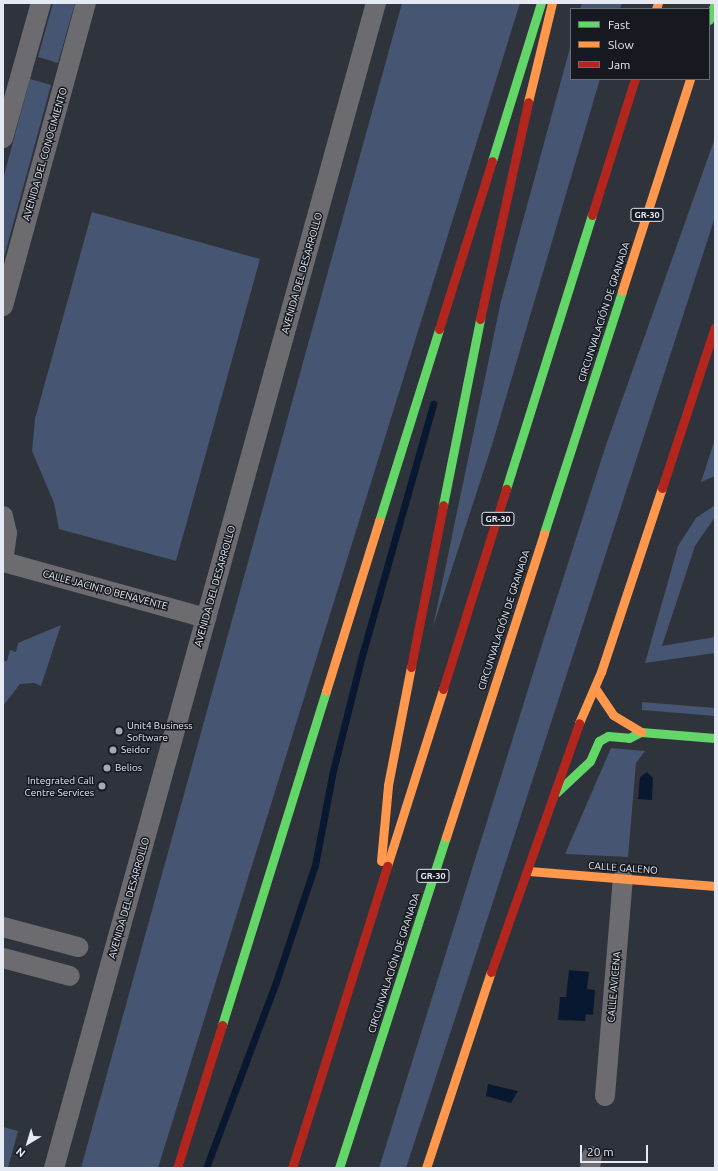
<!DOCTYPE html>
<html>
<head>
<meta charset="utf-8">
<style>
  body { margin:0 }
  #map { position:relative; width:718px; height:1171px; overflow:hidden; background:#2f333b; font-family:Ubuntu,sans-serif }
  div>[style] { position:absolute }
  .green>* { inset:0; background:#465571 }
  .water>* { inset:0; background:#091831 }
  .stream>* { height:7px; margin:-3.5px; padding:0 3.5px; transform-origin:3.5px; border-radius:3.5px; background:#091831 }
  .street>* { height:20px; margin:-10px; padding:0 10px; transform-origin:10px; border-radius:10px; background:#6c6b6f }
  .fast>* { height:9px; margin:-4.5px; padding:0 4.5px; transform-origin:4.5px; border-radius:4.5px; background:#63d668 }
  .slow>* { height:9px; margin:-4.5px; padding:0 4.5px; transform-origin:4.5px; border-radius:4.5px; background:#ff974d }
  .jam>* { height:9px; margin:-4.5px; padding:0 4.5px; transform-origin:4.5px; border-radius:4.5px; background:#b3261e }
  .dots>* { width:11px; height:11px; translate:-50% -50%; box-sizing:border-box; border:2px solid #161a20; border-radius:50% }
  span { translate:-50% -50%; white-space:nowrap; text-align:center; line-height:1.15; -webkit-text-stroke:3px #161a20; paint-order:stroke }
  .shield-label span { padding:1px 3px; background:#161a20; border:1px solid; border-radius:3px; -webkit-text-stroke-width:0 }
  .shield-label { font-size:9px; color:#e4e9f3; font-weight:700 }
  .street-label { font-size:10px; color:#e4e9f3 }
  .poi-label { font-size:10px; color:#e4e9f3 }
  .left { translate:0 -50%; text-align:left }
  .right { translate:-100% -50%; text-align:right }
  .frame { position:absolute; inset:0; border:4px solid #e4e9f3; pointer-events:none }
  .legend { position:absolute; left:570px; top:8px; width:140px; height:72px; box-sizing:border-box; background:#161a20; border:1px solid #686d74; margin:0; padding:5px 7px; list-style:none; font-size:12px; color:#e4e9f3 }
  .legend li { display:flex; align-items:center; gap:8px; height:20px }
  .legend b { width:20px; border:1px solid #686d74 }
  .north { position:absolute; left:8px; top:1123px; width:40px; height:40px; -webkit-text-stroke:3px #161a20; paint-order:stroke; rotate:218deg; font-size:11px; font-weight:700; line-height:16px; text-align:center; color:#e4e9f3 }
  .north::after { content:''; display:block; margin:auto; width:14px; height:18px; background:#e4e9f3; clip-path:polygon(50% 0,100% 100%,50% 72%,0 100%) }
  .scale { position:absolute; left:580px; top:1145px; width:68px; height:18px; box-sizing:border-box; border:2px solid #e4e9f3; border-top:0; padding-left:5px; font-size:12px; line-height:14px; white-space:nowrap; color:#e4e9f3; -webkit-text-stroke:3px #161a20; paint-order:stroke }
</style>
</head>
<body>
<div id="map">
  <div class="green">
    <div style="clip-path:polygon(53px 3px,75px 3px,58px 63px,38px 57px)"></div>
    <div style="clip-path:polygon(402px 3px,520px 3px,158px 1168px,81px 1168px)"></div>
    <div style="clip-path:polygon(582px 3px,622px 3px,620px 9px,580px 9px)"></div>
    <div style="clip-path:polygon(571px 44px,571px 79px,600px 79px,492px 445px,433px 627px,501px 301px)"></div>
    <div style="clip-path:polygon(30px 79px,51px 85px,3px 261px,3px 179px)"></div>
    <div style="clip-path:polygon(715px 138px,715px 217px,465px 988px,406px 1168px,379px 1168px,544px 638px,606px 445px)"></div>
    <div style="clip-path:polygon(92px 212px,260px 259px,176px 561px,59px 529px,54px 503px,32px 451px,35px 419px)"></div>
    <div style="clip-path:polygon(715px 439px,715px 476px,701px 482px)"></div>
    <div style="clip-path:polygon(715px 505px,715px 517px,695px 546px,662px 646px,715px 637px,715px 653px,645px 663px,678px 546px,696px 518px)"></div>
    <div style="clip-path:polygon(61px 625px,41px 686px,34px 683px,20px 684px,3px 706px,3px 661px,7px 661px,10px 650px,16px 652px,18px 643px)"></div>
    <div style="clip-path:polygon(642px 702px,715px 708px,715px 716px,642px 710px)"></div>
    <div style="clip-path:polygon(611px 748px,645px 751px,636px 763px,628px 857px,565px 854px)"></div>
    <div style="clip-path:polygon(3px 1127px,18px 1131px,8px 1168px,3px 1168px)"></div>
  </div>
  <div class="water">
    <div style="clip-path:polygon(647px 772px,653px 778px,652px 800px,638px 799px,640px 777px)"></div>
    <div style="clip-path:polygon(569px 970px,589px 972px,587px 989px,595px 990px,593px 1015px,586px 1014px,585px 1021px,558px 1020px,560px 997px,566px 997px)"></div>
    <div style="clip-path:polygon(488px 1084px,518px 1091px,511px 1103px,486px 1096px)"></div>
  </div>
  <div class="stream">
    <div style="left:206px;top:1168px;width:199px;rotate:-69.4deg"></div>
    <div style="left:276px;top:982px;width:123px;rotate:-71.6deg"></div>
    <div style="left:315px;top:865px;width:96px;rotate:-79.2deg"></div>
    <div style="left:333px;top:771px;width:123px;rotate:-75.9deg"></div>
    <div style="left:363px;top:652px;width:258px;rotate:-74.2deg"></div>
  </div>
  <div class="street">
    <div style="left:3px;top:138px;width:140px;rotate:-74.3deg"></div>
    <div style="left:3px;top:306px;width:314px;rotate:-74.7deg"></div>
    <div style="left:3px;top:516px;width:17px;rotate:77deg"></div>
    <div style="left:7px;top:533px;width:30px;rotate:98deg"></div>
    <div style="left:4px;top:562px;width:210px;rotate:15.5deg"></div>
    <div style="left:3px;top:927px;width:78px;rotate:14.9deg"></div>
    <div style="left:3px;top:958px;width:69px;rotate:15deg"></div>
    <div style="left:605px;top:1096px;width:218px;rotate:-85.3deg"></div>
    <div style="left:54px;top:1168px;width:1209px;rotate:-74.55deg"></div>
    <div style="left:590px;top:1168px;width:12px;rotate:-81deg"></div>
  </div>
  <div class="fast">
    <div style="left:709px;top:20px;width:18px;rotate:-71deg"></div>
    <div style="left:492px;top:161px;width:165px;rotate:-72.8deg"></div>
    <div style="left:506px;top:489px;width:287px;rotate:-72.6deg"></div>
    <div style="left:443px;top:505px;width:190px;rotate:-78.7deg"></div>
    <div style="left:379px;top:521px;width:201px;rotate:-72.6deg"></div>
    <div style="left:544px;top:533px;width:254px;rotate:-72.1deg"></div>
    <div style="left:557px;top:792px;width:45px;rotate:-43.2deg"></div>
    <div style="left:590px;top:761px;width:22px;rotate:-66deg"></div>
    <div style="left:599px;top:741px;width:10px;rotate:-29deg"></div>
    <div style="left:608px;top:736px;width:21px;rotate:5deg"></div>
    <div style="left:629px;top:738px;width:13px;rotate:-27deg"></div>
    <div style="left:641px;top:732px;width:74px;rotate:4.6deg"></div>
    <div style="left:222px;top:1025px;width:350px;rotate:-72.7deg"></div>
    <div style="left:339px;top:1168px;width:348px;rotate:-72.1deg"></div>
  </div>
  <div class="slow">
    <div style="left:656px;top:9px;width:6px;rotate:-72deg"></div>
    <div style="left:528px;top:102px;width:102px;rotate:-76.4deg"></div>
    <div style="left:622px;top:291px;width:223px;rotate:-72.2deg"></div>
    <div style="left:595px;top:688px;width:32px;rotate:56deg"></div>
    <div style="left:613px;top:715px;width:33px;rotate:31deg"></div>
    <div style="left:326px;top:691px;width:178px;rotate:-72.7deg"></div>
    <div style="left:579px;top:723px;width:56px;rotate:-66.7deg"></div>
    <div style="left:601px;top:672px;width:194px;rotate:-71.7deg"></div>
    <div style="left:446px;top:837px;width:319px;rotate:-72.1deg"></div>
    <div style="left:381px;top:861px;width:76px;rotate:-84.7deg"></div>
    <div style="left:388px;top:785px;width:120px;rotate:-79deg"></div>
    <div style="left:387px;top:866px;width:186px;rotate:-72.4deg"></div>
    <div style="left:529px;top:871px;width:187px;rotate:4.6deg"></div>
    <div style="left:426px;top:1168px;width:206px;rotate:-71.7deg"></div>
  </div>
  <div class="jam">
    <div style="left:592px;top:215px;width:143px;rotate:-72.5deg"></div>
    <div style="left:480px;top:319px;width:222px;rotate:-77.5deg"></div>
    <div style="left:439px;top:329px;width:176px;rotate:-72.5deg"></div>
    <div style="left:662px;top:488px;width:169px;rotate:-71.8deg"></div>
    <div style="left:411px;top:667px;width:165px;rotate:-78.8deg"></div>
    <div style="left:443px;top:689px;width:210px;rotate:-72.5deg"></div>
    <div style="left:491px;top:972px;width:264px;rotate:-70.5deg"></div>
    <div style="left:177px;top:1168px;width:150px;rotate:-72.5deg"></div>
    <div style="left:292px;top:1168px;width:317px;rotate:-72.5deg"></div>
  </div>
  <div class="dots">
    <div style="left:119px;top:731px;background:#a5a9b3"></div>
    <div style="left:113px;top:750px;background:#a5a9b3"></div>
    <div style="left:107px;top:768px;background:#a5a9b3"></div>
    <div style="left:102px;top:786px;background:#a5a9b3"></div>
  </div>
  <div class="shield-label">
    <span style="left:647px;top:215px">GR-30</span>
    <span style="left:498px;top:519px">GR-30</span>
    <span style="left:433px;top:876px">GR-30</span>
  </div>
  <div class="street-label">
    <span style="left:45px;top:154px;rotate:-74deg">AVENIDA DEL CONOCIMIENTO</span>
    <span style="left:302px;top:273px;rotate:-74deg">AVENIDA DEL DESARROLLO</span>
    <span style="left:604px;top:312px;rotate:-72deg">CIRCUNVALACIÓN DE GRANADA</span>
    <span style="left:215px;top:586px;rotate:-74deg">AVENIDA DEL DESARROLLO</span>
    <span style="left:105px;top:590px;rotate:15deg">CALLE JACINTO BENAVENTE</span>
    <span style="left:504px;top:620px;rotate:-72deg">CIRCUNVALACIÓN DE GRANADA</span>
    <span style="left:623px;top:868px;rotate:4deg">CALLE GALENO</span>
    <span style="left:129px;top:898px;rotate:-74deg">AVENIDA DEL DESARROLLO</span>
    <span style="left:394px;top:963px;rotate:-72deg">CIRCUNVALACIÓN DE GRANADA</span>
    <span style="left:614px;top:987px;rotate:-85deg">CALLE AVICENA</span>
  </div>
  <div class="poi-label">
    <span class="left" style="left:127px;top:731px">Unit4 Business<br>Software</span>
    <span class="left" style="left:121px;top:750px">Seidor</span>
    <span class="left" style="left:115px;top:768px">Belios</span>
    <span class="right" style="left:94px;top:786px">Integrated Call<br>Centre Services</span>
  </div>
  <div class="frame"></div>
  <ul class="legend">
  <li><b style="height:5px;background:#63d668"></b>Fast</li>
  <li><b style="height:5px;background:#ff974d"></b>Slow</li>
  <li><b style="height:5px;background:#b3261e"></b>Jam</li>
  </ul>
  <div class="north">N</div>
  <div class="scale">20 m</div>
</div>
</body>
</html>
